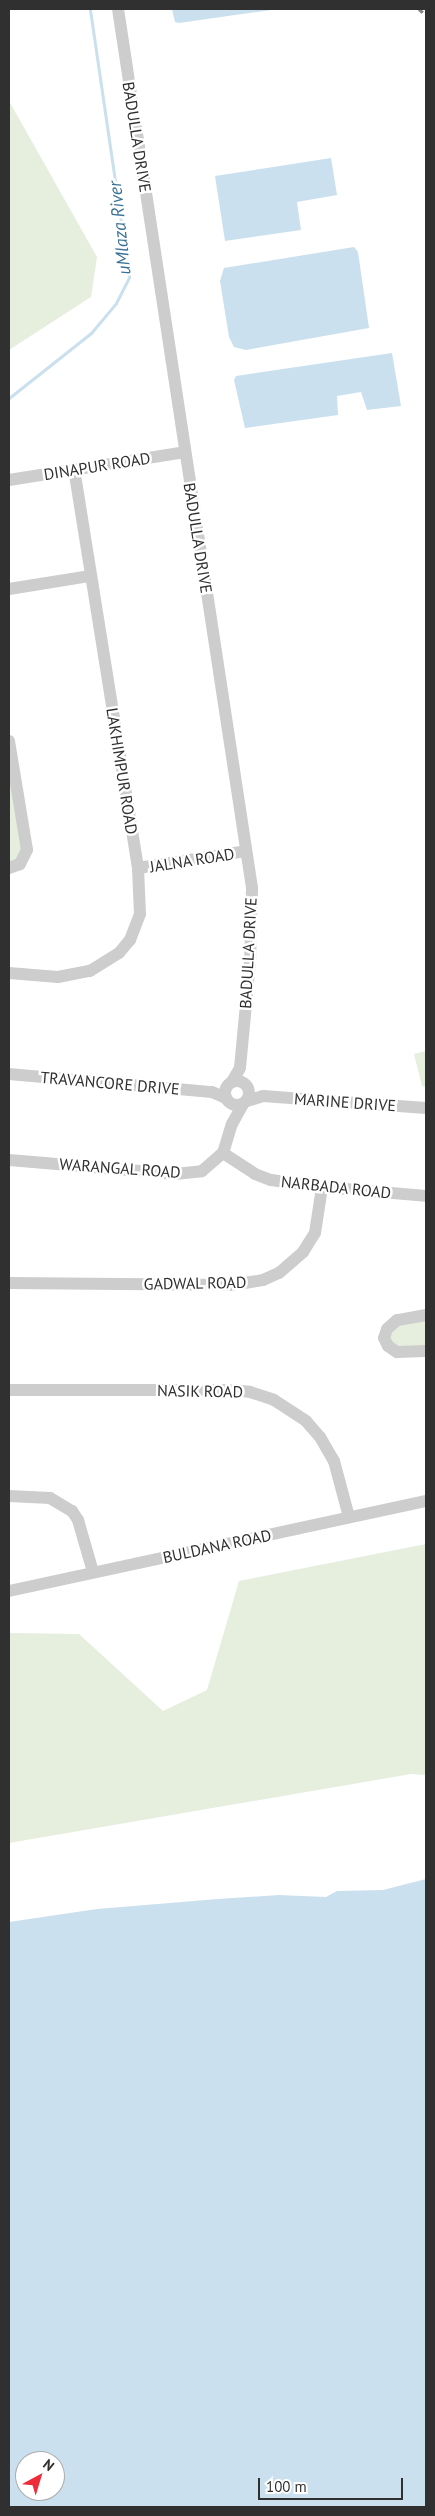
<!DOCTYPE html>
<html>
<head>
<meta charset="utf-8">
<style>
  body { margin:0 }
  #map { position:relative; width:435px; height:2516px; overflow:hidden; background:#fff; font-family:"PT Sans",sans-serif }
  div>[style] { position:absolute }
  .green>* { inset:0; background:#e6eede }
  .water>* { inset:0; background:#cae0ee }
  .stream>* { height:3px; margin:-1.5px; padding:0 1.5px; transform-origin:1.5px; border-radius:1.5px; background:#cae0ee }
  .minor>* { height:12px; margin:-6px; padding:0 6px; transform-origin:6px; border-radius:6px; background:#cdcdcd }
  .minor>.ring { margin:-6px; padding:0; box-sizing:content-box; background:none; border:12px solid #cdcdcd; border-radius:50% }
  .rail>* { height:3px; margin-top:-1.5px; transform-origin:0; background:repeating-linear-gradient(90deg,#858585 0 5px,transparent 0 9px) }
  span { translate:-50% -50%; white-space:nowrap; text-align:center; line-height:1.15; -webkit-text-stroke:5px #fff; paint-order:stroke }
  .street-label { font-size:16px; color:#303030 }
  .water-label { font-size:18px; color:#3a7297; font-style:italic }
  .frame { position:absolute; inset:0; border:10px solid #303030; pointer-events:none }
  .north { position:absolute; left:15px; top:2451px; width:50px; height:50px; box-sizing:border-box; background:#fff; border:1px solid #acacac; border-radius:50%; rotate:39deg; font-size:14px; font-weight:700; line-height:20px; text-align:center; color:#303030 }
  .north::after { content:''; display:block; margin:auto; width:18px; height:22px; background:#ed2d3a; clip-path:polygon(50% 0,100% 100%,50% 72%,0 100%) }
  .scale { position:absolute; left:258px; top:2478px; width:145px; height:22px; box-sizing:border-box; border:2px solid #303030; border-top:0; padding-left:6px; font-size:15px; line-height:18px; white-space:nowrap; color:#303030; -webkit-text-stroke:4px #fff; paint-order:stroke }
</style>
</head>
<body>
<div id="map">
  <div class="green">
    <div style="clip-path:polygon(9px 101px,97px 257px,91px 297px,9px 350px)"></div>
    <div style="clip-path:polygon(9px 753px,23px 854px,9px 865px)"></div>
    <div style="clip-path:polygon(426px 1051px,426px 1087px,422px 1086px,414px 1054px)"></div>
    <div style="clip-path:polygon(426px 1318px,426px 1349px,393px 1348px,389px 1330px,392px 1326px)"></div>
    <div style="clip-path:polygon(426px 1544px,426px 1775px,411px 1774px,9px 1843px,9px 1633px,79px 1634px,163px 1711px,207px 1690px,239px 1581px)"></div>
  </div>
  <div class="water">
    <div style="clip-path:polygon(172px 9px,278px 9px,179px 23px,175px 22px)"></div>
    <div style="clip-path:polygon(331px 158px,337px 195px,297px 202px,301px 230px,225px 241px,215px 176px)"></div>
    <div style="clip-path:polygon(354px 247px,358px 252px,369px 328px,246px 350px,234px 347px,229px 337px,220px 281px,224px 268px)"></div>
    <div style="clip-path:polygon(392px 353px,401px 406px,367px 410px,361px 392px,337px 396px,338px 415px,245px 428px,234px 380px,236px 376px)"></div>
    <div style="clip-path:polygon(evenodd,426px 1879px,426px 2507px,9px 2507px,9px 1922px,97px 1909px,218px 1899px,279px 1895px,326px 1897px,337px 1891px,383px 1890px,426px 1879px,25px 2461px,55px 2461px,55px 2491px,25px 2491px,25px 2461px)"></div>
  </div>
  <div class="stream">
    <div style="left:9px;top:398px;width:105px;rotate:-38.4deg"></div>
    <div style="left:91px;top:333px;width:39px;rotate:-50deg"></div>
    <div style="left:116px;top:303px;width:29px;rotate:-63deg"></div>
    <div style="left:129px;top:277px;width:271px;rotate:-98.3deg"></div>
  </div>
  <div class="minor">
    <div style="left:118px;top:9px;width:889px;rotate:81.33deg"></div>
    <div style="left:252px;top:888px;width:74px;rotate:91.5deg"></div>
    <div style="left:250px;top:962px;width:106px;rotate:95.4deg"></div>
    <div style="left:240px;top:1068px;width:16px;rotate:120deg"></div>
    <div style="left:9px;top:480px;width:178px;rotate:-9deg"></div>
    <div style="left:9px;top:589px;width:81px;rotate:-9.2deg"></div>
    <div style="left:9px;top:741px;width:110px;rotate:80.6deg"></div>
    <div style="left:27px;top:850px;width:16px;rotate:117deg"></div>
    <div style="left:20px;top:864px;width:12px;rotate:160deg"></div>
    <div style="left:138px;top:868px;width:109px;rotate:-8.9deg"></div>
    <div style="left:9px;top:973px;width:49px;rotate:4.7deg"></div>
    <div style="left:58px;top:977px;width:33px;rotate:-11deg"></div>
    <div style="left:90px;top:971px;width:34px;rotate:-32deg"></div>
    <div style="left:119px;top:953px;width:17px;rotate:-50deg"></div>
    <div style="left:130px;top:940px;width:28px;rotate:-69deg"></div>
    <div style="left:140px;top:914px;width:46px;rotate:-92.5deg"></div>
    <div style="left:138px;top:868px;width:403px;rotate:-99.1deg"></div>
    <div style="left:9px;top:1074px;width:204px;rotate:5.1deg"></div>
    <div style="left:212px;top:1092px;width:15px;rotate:23deg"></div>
    <div class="ring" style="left:225px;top:1081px;width:12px;height:12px"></div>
    <div style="left:247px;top:1101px;width:17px;rotate:-17deg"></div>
    <div style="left:263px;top:1096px;width:163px;rotate:4.2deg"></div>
    <div style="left:223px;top:1153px;width:38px;rotate:33deg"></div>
    <div style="left:255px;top:1174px;width:17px;rotate:21deg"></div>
    <div style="left:271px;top:1180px;width:51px;rotate:7.8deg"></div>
    <div style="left:322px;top:1187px;width:104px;rotate:4.9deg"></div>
    <div style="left:9px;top:1160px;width:167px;rotate:4.8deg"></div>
    <div style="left:175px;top:1174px;width:27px;rotate:-6deg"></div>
    <div style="left:202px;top:1171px;width:28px;rotate:-41deg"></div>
    <div style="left:223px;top:1153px;width:30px;rotate:-73deg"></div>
    <div style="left:232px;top:1124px;width:23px;rotate:-61deg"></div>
    <div style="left:9px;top:1283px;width:223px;rotate:0.5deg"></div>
    <div style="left:232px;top:1285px;width:31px;rotate:-9deg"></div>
    <div style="left:263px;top:1280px;width:17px;rotate:-24deg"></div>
    <div style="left:279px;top:1273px;width:32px;rotate:-41deg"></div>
    <div style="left:303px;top:1252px;width:22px;rotate:-58deg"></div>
    <div style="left:315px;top:1233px;width:47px;rotate:-81.3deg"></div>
    <div style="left:426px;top:1315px;width:29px;rotate:170deg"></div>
    <div style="left:397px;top:1320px;width:13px;rotate:138deg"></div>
    <div style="left:387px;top:1329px;width:9px;rotate:108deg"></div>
    <div style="left:384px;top:1338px;width:9px;rotate:63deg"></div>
    <div style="left:388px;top:1346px;width:11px;rotate:34deg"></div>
    <div style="left:397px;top:1352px;width:29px;rotate:-2deg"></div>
    <div style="left:9px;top:1390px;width:220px"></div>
    <div style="left:229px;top:1390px;width:21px;rotate:5deg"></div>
    <div style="left:250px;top:1392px;width:25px;rotate:18deg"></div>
    <div style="left:274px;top:1400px;width:38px;rotate:33deg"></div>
    <div style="left:306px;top:1421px;width:21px;rotate:49deg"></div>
    <div style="left:320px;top:1437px;width:28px;rotate:60deg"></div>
    <div style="left:334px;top:1461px;width:58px;rotate:75deg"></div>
    <div style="left:9px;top:1496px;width:41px;rotate:2.8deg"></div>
    <div style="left:50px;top:1498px;width:26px;rotate:31deg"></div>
    <div style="left:72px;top:1511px;width:11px;rotate:56deg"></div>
    <div style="left:78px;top:1520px;width:54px;rotate:73.9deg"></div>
    <div style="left:9px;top:1591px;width:427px;rotate:-12.2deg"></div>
  </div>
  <div class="rail">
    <div style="left:419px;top:9px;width:9px;rotate:41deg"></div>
  </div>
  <div class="street-label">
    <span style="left:137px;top:137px;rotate:81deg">BADULLA DRIVE</span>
    <span style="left:97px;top:466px;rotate:-9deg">DINAPUR ROAD</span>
    <span style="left:198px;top:538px;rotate:81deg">BADULLA DRIVE</span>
    <span style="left:122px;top:771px;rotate:81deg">LAKHIMPUR ROAD</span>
    <span style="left:192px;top:860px;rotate:-9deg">JALNA ROAD</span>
    <span style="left:248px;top:953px;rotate:-87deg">BADULLA DRIVE</span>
    <span style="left:110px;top:1083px;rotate:5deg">TRAVANCORE DRIVE</span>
    <span style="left:345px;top:1102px;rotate:4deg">MARINE DRIVE</span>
    <span style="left:120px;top:1168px;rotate:4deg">WARANGAL ROAD</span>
    <span style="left:336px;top:1187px;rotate:6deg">NARBADA ROAD</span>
    <span style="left:195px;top:1283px;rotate:-1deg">GADWAL ROAD</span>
    <span style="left:200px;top:1391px;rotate:1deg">NASIK ROAD</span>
    <span style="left:217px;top:1546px;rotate:-12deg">BULDANA ROAD</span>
  </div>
  <div class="water-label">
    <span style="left:120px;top:228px;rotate:-96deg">uMlaza River</span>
  </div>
  <div class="frame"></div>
  <div class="north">N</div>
  <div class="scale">100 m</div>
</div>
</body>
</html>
